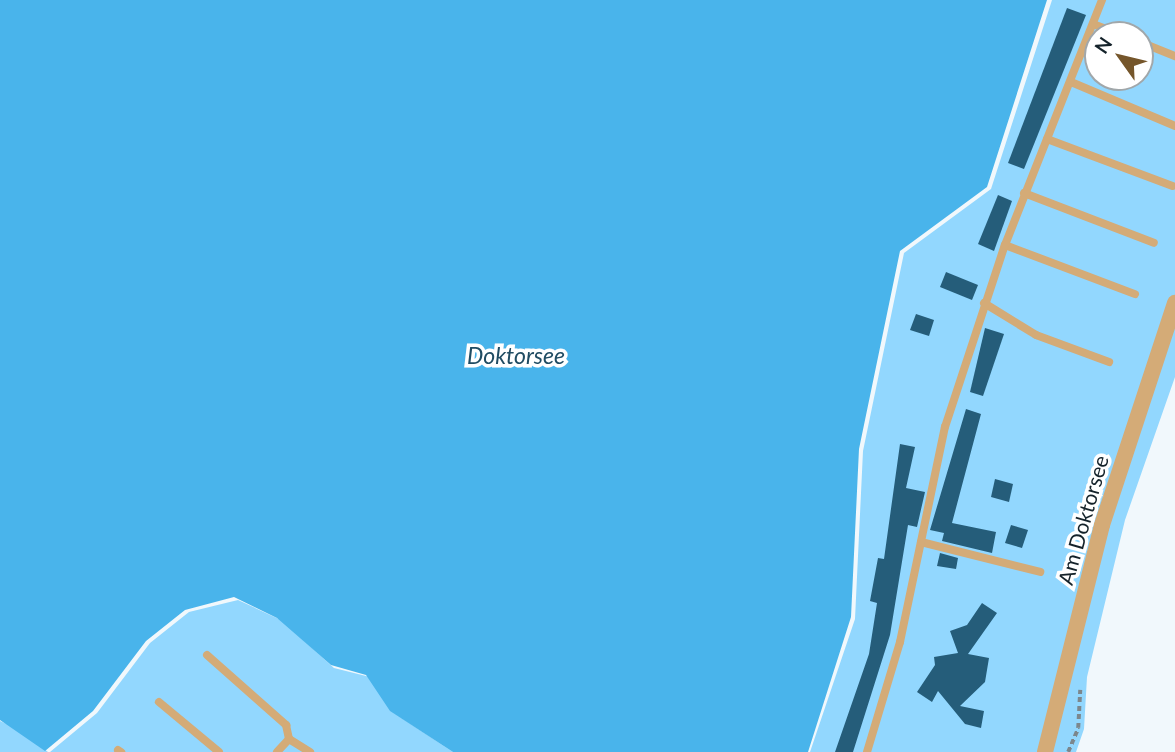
<!DOCTYPE html>
<html>
<head>
<meta charset="utf-8">
<style>
  body { margin:0 }
  #map { position:relative; width:1175px; height:752px; overflow:hidden; background:#f1f8fc; font-family:Lato,sans-serif }
  div>[style] { position:absolute }
  .green>* { inset:0; background:#92d7fe }
  .water>* { inset:0; background:#49b4eb }
  .building>* { inset:0; background:#255d7a }
  .path>* { height:3.5px; margin-top:-1.75px; transform-origin:0; background:repeating-linear-gradient(90deg,#7c878d 0 5px,transparent 0 8.5px) }
  .service>* { height:8px; margin:-4px; padding:0 4px; transform-origin:4px; border-radius:4px; background:#d4ab77 }
  .minor>* { height:16px; margin:-8px; padding:0 8px; transform-origin:8px; border-radius:8px; background:#d4ab77 }
  span { translate:-50% -50%; white-space:nowrap; text-align:center; line-height:1.15; -webkit-text-stroke:7px #fff; paint-order:stroke }
  .street-label { font-size:21px; color:#14222a }
  .water-label { font-size:23px; color:#204c63; font-style:italic }
  .north { position:absolute; left:1084px; top:21px; width:70px; height:70px; box-sizing:border-box; background:#fff; border:2px solid #a1a7aa; border-radius:50%; rotate:304deg; font-size:19px; font-weight:700; line-height:28px; text-align:center; color:#14222a }
  .north::after { content:''; display:block; margin:auto; width:24px; height:32px; background:#75562b; clip-path:polygon(50% 0,100% 100%,50% 72%,0 100%) }
</style>
</head>
<body>
<div id="map">
  <div class="green">
    <div style="clip-path:polygon(evenodd,1052px 0,1175px 0,1175px 377px,1125px 520px,1087px 677px,1084px 729px,1076px 752px,810px 752px,855px 619px,863px 451px,904px 253px,991px 189px,1052px 0,1098px 35px,1140px 35px,1140px 77px,1098px 77px,1098px 35px)"></div>
    <div style="clip-path:polygon(238px 600px,281px 620px,334px 668px,370px 677px,394px 713px,453px 752px,50px 752px,97px 713px,150px 643px,189px 612px)"></div>
    <div style="clip-path:polygon(0 721px,22px 731px,48px 752px,0 752px)"></div>
  </div>
  <div class="water">
    <div style="clip-path:polygon(0 0,1047px 0,987px 187px,900px 251px,859px 449px,851px 617px,808px 752px,453px 752px,390px 711px,366px 675px,331px 665px,277px 618px,234px 597px,185px 610px,146px 641px,93px 711px,45px 751px,0 720px)"></div>
  </div>
  <div class="building">
    <div style="clip-path:polygon(1067px 8px,1086px 15px,1024px 169px,1008px 163px)"></div>
    <div style="clip-path:polygon(998px 195px,1012px 201px,994px 251px,978px 244px)"></div>
    <div style="clip-path:polygon(946px 272px,978px 285px,972px 300px,940px 287px)"></div>
    <div style="clip-path:polygon(916px 314px,934px 320px,929px 336px,910px 330px)"></div>
    <div style="clip-path:polygon(985px 328px,1004px 334px,983px 396px,970px 392px)"></div>
    <div style="clip-path:polygon(966px 409px,981px 414px,952px 523px,996px 532px,992px 553px,942px 541px,944px 533px,930px 530px)"></div>
    <div style="clip-path:polygon(900px 444px,915px 447px,906px 488px,925px 492px,917px 527px,908px 525px,890px 635px,853px 752px,835px 752px,869px 654px,877px 603px,870px 601px,878px 558px,884px 559px)"></div>
    <div style="clip-path:polygon(995px 479px,1013px 484px,1009px 502px,991px 497px)"></div>
    <div style="clip-path:polygon(1011px 525px,1028px 530px,1022px 548px,1005px 543px)"></div>
    <div style="clip-path:polygon(940px 553px,958px 558px,956px 569px,937px 566px)"></div>
    <div style="clip-path:polygon(982px 603px,997px 613px,968px 654px,989px 658px,985px 682px,960px 706px,984px 711px,981px 728px,965px 724px,938px 691px,932px 702px,917px 692px,935px 665px,934px 657px,958px 653px,950px 631px,967px 625px)"></div>
  </div>
  <div class="path">
    <div style="left:1068px;top:752px;width:26px;rotate:-67deg"></div>
    <div style="left:1078px;top:728px;width:38px;rotate:-87deg"></div>
  </div>
  <div class="service">
    <div style="left:1093px;top:24px;width:30px;rotate:21deg"></div>
    <div style="left:1140px;top:42px;width:38px;rotate:22deg"></div>
    <div style="left:1071px;top:82px;width:113px;rotate:22.9deg"></div>
    <div style="left:1047px;top:139px;width:134px;rotate:20.5deg"></div>
    <div style="left:1024px;top:193px;width:139px;rotate:21deg"></div>
    <div style="left:1005px;top:245px;width:139px;rotate:20.7deg"></div>
    <div style="left:984px;top:303px;width:61px;rotate:31.6deg"></div>
    <div style="left:1036px;top:335px;width:78px;rotate:20.3deg"></div>
    <div style="left:921px;top:542px;width:123px;rotate:14.1deg"></div>
    <div style="left:207px;top:655px;width:106px;rotate:41.5deg"></div>
    <div style="left:286px;top:725px;width:14px;rotate:78deg"></div>
    <div style="left:289px;top:739px;width:25px;rotate:32deg"></div>
    <div style="left:159px;top:702px;width:78px;rotate:39.8deg"></div>
    <div style="left:118px;top:750px;width:4px;rotate:34deg"></div>
    <div style="left:277px;top:752px;width:18px;rotate:-47deg"></div>
    <div style="left:867px;top:752px;width:115px;rotate:-73.3deg"></div>
    <div style="left:900px;top:642px;width:220px;rotate:-78.2deg"></div>
    <div style="left:945px;top:427px;width:192px;rotate:-71.8deg"></div>
    <div style="left:1005px;top:245px;width:264px;rotate:-68.4deg"></div>
  </div>
  <div class="minor">
    <div style="left:1045px;top:752px;width:234px;rotate:-75.9deg"></div>
    <div style="left:1102px;top:525px;width:234px;rotate:-71.8deg"></div>
  </div>
  <div class="street-label">
    <span style="left:1083px;top:520px;rotate:-74deg">Am Doktorsee</span>
  </div>
  <div class="water-label">
    <span style="left:516px;top:355px">Doktorsee</span>
  </div>
  <div class="north">N</div>
</div>
</body>
</html>
